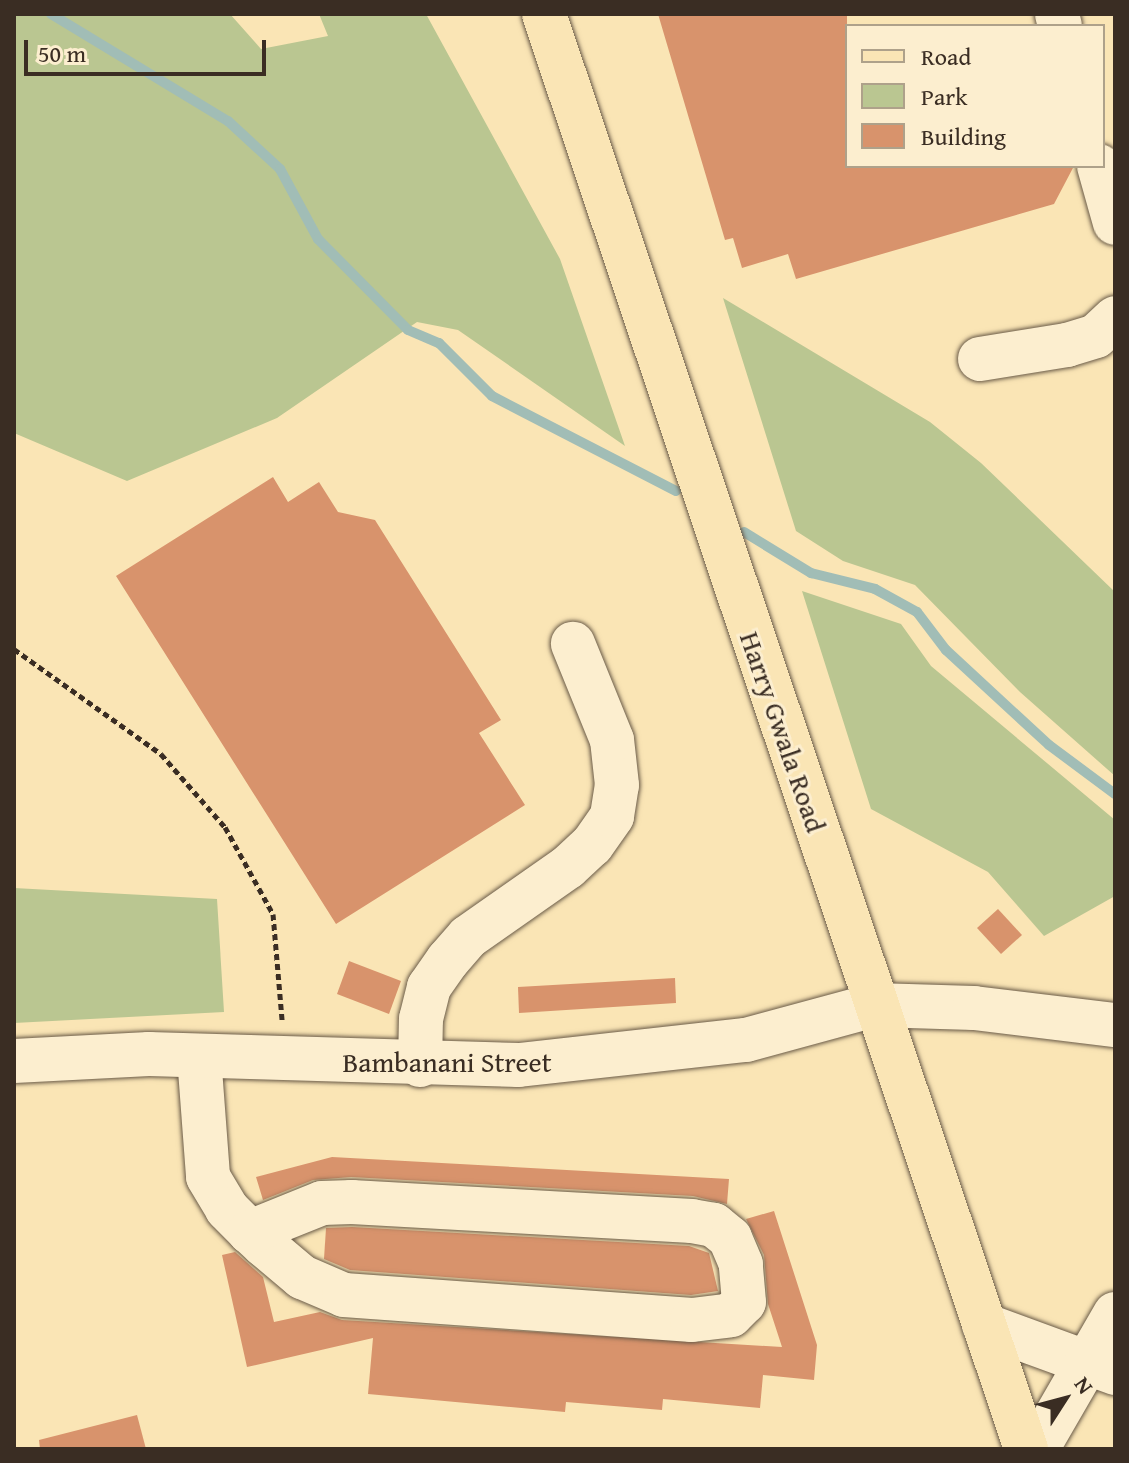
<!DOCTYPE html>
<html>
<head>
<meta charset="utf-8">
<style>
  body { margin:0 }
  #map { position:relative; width:1129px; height:1463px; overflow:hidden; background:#fae5b5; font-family:"Gentium Book Plus",serif }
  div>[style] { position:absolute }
  .green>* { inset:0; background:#bac691 }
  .stream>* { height:10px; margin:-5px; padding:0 5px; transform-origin:5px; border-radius:5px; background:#a1bdb6 }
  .building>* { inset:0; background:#d8936c }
  .path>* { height:5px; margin-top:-2.5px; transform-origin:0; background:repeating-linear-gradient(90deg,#3a2d23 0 6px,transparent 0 10px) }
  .roads { filter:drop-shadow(0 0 2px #6a5b48) drop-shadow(0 0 2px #6a5b48) }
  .minor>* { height:44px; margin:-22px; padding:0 22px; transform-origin:22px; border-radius:22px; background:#fceecf }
  .major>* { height:44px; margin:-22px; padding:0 22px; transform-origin:22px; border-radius:22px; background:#fae5b5 }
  span { translate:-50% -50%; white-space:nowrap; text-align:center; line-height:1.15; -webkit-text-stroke:6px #fceecf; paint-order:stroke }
  .street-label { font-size:28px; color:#3a2d23 }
  .frame { position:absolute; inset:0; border:16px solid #3a2d23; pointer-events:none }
  .legend { position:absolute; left:845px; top:24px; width:260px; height:144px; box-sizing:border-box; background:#fceecf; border:2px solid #aea18a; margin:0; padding:10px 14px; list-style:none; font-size:24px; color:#3a2d23 }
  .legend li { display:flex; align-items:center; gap:16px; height:40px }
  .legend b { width:40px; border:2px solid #aea18a }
  .north { position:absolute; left:1025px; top:1359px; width:80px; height:80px; -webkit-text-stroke:6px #fceecf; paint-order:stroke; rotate:54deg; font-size:22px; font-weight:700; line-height:32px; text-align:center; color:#3a2d23 }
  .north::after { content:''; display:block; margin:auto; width:28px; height:36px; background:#3a2d23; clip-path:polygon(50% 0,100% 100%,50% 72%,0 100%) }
  .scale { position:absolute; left:24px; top:40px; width:242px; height:36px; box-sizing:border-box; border:4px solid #3a2d23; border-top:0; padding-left:10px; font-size:24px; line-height:28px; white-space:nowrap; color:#3a2d23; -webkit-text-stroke:6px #fceecf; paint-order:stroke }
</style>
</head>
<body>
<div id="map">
  <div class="green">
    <div style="clip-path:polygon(14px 14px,230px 14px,261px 49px,328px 36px,319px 14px,426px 14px,560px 259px,625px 446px,458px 330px,417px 322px,277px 418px,127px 481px,14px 433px)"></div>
    <div style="clip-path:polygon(723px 298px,930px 422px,981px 463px,1115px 592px,1115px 776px,1020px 692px,915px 585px,843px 561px,796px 531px)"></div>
    <div style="clip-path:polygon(802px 591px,901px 624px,931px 666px,1115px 820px,1115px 896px,1044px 936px,988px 872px,871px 809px)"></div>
    <div style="clip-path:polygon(14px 888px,217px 899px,224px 1012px,14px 1023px)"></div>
  </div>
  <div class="stream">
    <div style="left:51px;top:14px;width:207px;rotate:31.2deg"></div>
    <div style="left:228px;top:121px;width:71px;rotate:42.7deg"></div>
    <div style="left:280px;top:169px;width:80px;rotate:61.5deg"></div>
    <div style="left:318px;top:239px;width:128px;rotate:45.3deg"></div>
    <div style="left:408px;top:330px;width:34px;rotate:23deg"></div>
    <div style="left:439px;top:343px;width:75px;rotate:45deg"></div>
    <div style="left:492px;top:396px;width:207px;rotate:27.3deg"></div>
    <div style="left:744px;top:532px;width:79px;rotate:31.5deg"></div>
    <div style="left:811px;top:573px;width:66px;rotate:14deg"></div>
    <div style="left:875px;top:589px;width:48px;rotate:28.7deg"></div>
    <div style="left:917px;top:612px;width:48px;rotate:52.7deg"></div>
    <div style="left:946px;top:650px;width:140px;rotate:42.7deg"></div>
    <div style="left:1049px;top:745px;width:82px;rotate:36.6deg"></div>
  </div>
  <div class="building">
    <div style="clip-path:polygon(658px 14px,847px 14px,847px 166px,1074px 166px,1054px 204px,796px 279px,788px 254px,742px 268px,733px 238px,725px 240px)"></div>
    <div style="clip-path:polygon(273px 477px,288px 502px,319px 482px,338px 512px,375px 520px,501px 720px,479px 733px,525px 805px,336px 924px,116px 576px)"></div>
    <div style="clip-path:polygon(998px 909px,1022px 935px,1001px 954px,977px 928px)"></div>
    <div style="clip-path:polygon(349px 961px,401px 981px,389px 1014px,337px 994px)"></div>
    <div style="clip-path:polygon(675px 978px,676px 1003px,519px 1013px,518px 987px)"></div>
    <div style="clip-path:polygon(332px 1157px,729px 1179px,727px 1204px,693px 1196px,351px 1177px,313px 1180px,263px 1200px,256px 1177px)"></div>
    <div style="clip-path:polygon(774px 1211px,817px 1345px,814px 1380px,763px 1375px,760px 1408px,663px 1399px,662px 1410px,566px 1402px,565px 1412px,368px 1394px,373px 1338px,247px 1367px,222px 1255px,235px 1252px,263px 1277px,274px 1322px,320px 1312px,342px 1320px,782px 1347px,768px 1304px,764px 1255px,746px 1219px)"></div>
    <div style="clip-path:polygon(352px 1227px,689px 1246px,709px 1253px,718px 1291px,691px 1295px,350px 1270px,324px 1259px,326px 1228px)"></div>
    <div style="clip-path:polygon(137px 1415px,146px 1449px,40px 1449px,39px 1440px)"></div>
  </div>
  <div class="path">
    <div style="left:14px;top:649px;width:181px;rotate:35.5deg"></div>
    <div style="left:161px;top:754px;width:97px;rotate:48.8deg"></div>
    <div style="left:225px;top:827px;width:99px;rotate:61.1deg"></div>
    <div style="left:273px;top:914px;width:106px;rotate:85.1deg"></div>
  </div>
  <div class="roads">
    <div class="minor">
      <div style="left:1057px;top:14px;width:12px;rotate:76deg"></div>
      <div style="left:1099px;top:166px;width:59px;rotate:74.3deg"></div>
      <div style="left:980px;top:359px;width:88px;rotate:-9.1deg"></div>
      <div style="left:1067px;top:345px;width:30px;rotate:-17deg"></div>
      <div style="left:1096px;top:336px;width:26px;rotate:-43deg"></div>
      <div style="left:199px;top:1056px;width:121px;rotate:85.7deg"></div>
      <div style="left:208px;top:1177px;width:37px;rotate:59deg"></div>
      <div style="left:227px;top:1209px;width:33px;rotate:45deg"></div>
      <div style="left:250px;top:1232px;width:19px;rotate:43deg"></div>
      <div style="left:264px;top:1245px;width:50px;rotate:40.1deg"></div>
      <div style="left:302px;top:1277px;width:46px;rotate:23.2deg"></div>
      <div style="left:344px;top:1295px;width:349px;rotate:4.1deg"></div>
      <div style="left:692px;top:1320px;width:39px;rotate:-7deg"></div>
      <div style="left:731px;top:1315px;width:18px;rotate:-45deg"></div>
      <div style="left:744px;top:1302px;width:38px;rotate:-95deg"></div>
      <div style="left:741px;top:1264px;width:28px;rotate:-113deg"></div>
      <div style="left:730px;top:1238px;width:21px;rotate:-141deg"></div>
      <div style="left:714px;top:1225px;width:22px;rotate:-170deg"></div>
      <div style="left:692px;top:1221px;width:341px;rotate:-176.8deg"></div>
      <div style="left:352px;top:1202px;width:30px;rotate:178deg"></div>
      <div style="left:322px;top:1203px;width:78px;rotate:158.1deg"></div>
      <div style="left:14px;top:1061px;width:135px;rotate:-3deg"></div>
      <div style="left:149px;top:1054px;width:370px;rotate:1.7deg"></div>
      <div style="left:519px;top:1065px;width:228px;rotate:-6.3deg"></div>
      <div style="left:746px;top:1040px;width:134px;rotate:-15.2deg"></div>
      <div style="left:875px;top:1005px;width:99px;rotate:1.7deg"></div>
      <div style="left:974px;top:1008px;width:142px;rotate:6.9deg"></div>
      <div style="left:420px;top:1065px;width:46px;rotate:-88.8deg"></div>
      <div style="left:421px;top:1019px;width:33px;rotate:-76deg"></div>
      <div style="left:429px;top:987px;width:33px;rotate:-55deg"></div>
      <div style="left:448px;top:960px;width:30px;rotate:-49deg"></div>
      <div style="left:468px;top:937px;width:122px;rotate:-35deg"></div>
      <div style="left:568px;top:867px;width:33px;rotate:-43deg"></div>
      <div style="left:592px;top:845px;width:35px;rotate:-55deg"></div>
      <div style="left:612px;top:816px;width:31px;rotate:-81deg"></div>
      <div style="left:617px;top:785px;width:45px;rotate:-96.3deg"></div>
      <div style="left:612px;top:740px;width:104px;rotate:-112.1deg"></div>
      <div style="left:984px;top:1325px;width:140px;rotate:20.1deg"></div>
      <div style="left:1037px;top:1449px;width:156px;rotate:-60deg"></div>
    </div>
    <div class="major">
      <div style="left:544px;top:14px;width:1514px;rotate:71.43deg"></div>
    </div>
  </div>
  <div class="street-label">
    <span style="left:783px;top:732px;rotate:71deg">Harry Gwala Road</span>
    <span style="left:447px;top:1062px">Bambanani Street</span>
  </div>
  <div class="frame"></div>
  <ul class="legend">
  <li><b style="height:10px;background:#fae5b5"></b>Road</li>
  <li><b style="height:22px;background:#bac691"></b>Park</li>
  <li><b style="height:22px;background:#d8936c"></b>Building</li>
  </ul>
  <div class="north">N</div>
  <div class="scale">50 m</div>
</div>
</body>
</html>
